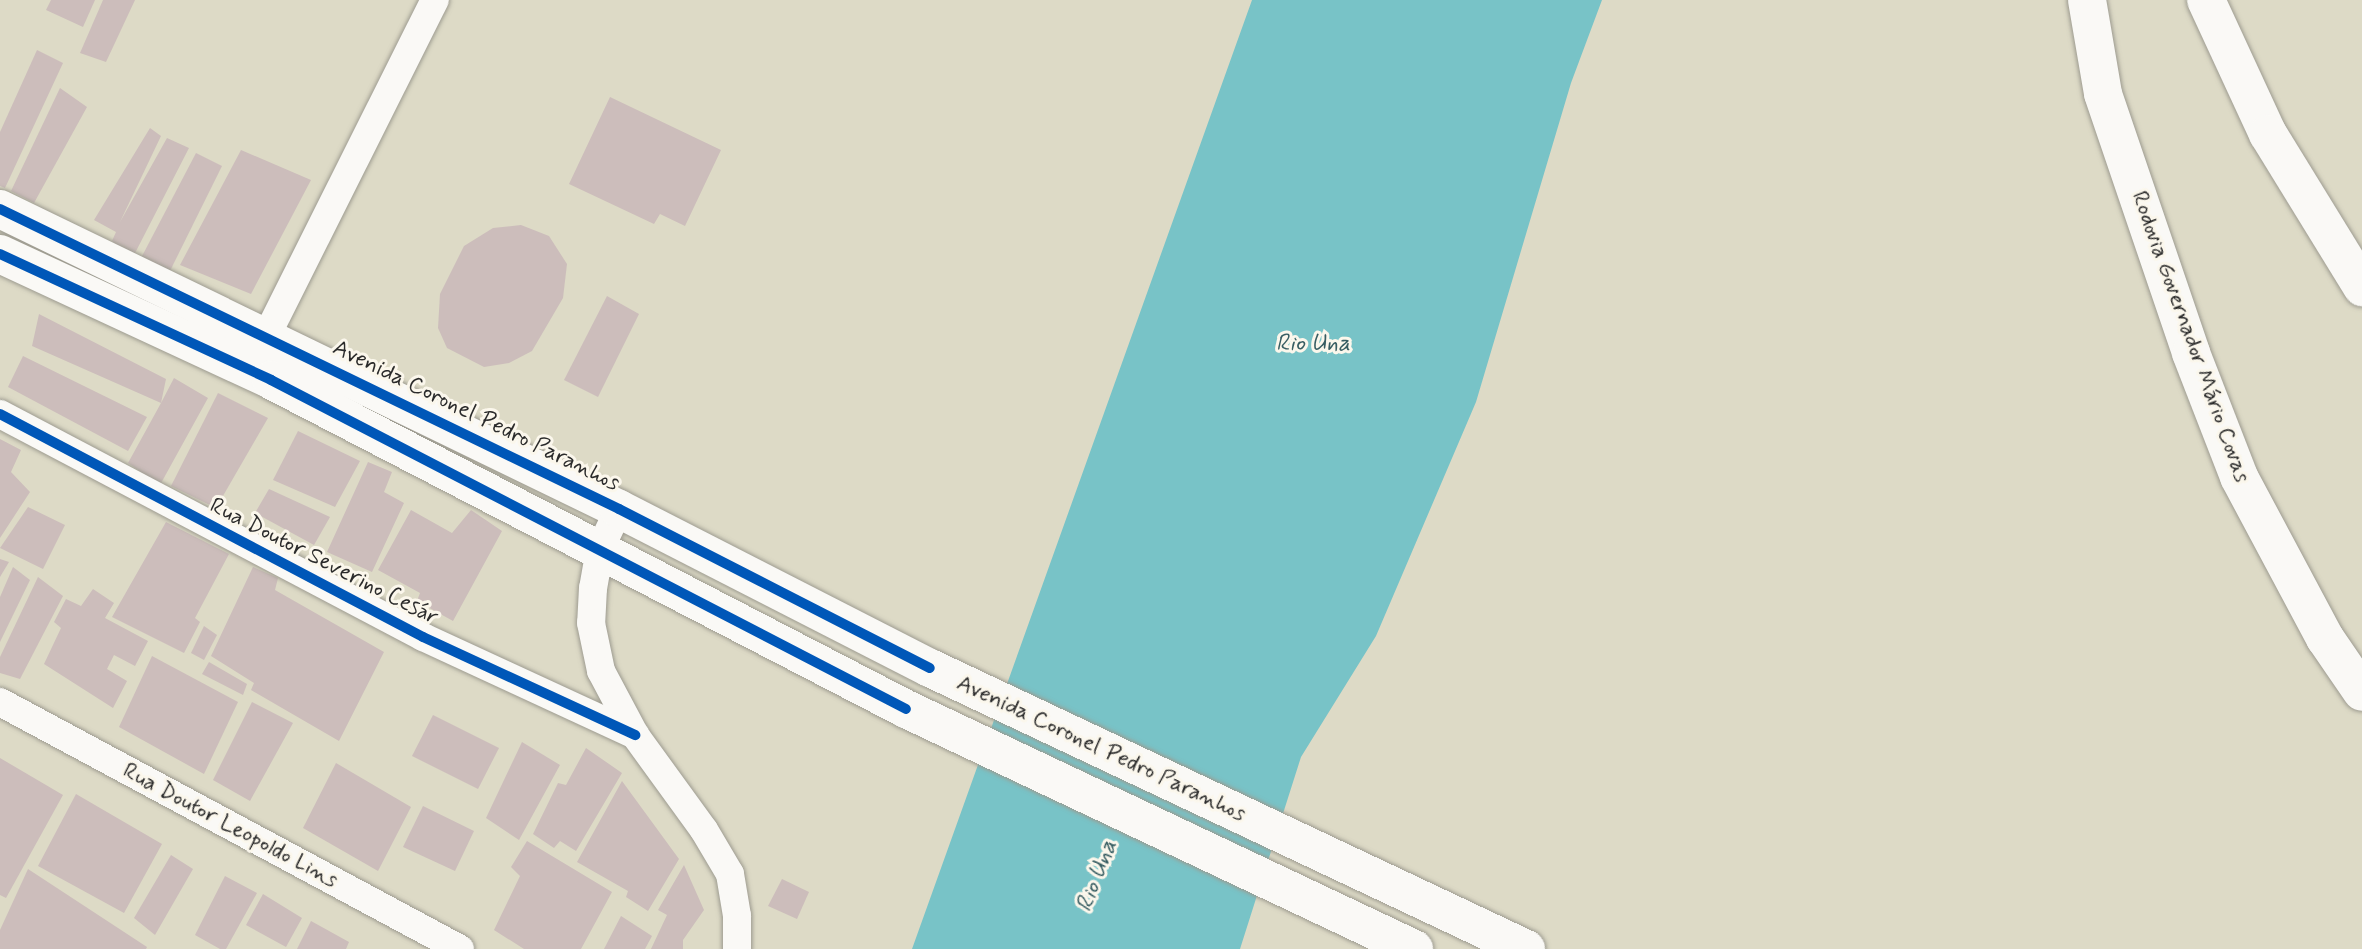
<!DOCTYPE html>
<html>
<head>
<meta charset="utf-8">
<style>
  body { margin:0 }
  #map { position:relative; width:2362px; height:949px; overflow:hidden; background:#dddac6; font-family:Mynerve,sans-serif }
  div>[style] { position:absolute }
  .water>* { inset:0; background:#78c3c7 }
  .building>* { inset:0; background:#ccbdbb }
  .roads { filter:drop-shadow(0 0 2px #9d9b90) drop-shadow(0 0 2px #9d9b90) }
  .minor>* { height:28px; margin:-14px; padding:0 14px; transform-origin:14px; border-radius:14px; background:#faf9f6 }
  .secondary>* { height:38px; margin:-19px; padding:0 19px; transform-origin:19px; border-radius:19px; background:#faf9f6 }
  .trunk>* { height:38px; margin:-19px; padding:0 19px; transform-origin:19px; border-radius:19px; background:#faf9f6 }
  .cycleway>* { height:10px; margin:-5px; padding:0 5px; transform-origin:5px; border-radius:5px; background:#0057b8 }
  span { translate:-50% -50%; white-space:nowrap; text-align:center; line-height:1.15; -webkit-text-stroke:6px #fbf7ec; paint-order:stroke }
  .street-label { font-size:23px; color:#2b2b2b }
  .water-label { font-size:24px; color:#375d62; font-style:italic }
</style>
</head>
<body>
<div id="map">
  <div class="water">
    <div style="clip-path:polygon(1252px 0,1602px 0,1571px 83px,1476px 402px,1376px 636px,1301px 757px,1240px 949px,912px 949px)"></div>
  </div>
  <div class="building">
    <div style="clip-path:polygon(51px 0,95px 0,83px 27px,46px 10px)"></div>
    <div style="clip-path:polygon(103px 0,135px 0,106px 62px,80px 53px)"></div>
    <div style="clip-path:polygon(37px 50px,63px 63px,5px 188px,0 186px,0 132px)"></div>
    <div style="clip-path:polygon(60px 88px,87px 107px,34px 203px,11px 191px)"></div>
    <div style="clip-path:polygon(610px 97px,721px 150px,685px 226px,660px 214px,654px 224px,569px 184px)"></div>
    <div style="clip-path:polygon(150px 128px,161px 136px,120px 222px,167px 138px,189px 148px,132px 259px,112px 241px,116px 232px,94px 220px)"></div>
    <div style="clip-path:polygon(241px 150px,311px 180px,251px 294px,180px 265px)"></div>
    <div style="clip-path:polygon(196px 153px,222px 166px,170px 271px,140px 260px)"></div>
    <div style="clip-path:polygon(521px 225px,549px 236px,567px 264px,563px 298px,532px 351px,509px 363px,484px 367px,447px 348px,438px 328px,440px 294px,464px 246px,493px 228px)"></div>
    <div style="clip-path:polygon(607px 296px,639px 314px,598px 397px,564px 380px)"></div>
    <div style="clip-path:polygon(39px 314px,166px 379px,161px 403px,174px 378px,208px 398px,160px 485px,128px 463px,161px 403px,32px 346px)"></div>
    <div style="clip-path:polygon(23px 356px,147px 417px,128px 451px,8px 387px)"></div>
    <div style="clip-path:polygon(218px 393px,268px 418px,216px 508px,171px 486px)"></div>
    <div style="clip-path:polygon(298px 431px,360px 461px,335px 507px,273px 480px)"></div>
    <div style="clip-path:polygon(0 439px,21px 450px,11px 472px,30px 492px,0 538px)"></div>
    <div style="clip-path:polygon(368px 462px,392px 472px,384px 492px,404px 503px,372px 572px,327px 552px)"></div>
    <div style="clip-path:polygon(269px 489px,330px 517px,314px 545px,255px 513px)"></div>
    <div style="clip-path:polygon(28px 507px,65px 525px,43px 569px,0 548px)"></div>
    <div style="clip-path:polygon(411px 510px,452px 533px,471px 510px,502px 531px,453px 621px,417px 601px,420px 593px,378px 570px)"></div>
    <div style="clip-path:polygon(166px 522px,229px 554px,195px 618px,200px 622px,184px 653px,112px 617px)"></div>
    <div style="clip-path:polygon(0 559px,9px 562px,0 577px)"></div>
    <div style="clip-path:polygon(13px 567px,30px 580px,0 642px,0 597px)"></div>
    <div style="clip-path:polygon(253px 567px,278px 578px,275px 590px,384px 652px,339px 741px,251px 690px,254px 683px,211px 656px)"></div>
    <div style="clip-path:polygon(38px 577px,63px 596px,20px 679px,0 673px,0 657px)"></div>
    <div style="clip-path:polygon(93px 589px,114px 603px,105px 618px,148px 641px,135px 666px,114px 655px,107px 669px,127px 681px,113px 708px,44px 664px,61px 628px,54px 622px,66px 599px,81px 606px)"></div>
    <div style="clip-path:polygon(204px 626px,217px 635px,204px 660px,191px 653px)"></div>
    <div style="clip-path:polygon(152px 656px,238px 702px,204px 774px,119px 727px)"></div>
    <div style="clip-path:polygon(209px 662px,247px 684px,243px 695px,202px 674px)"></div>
    <div style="clip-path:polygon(252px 702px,293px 723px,250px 801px,213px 780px)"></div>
    <div style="clip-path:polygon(433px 715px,499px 748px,478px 789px,412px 756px)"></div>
    <div style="clip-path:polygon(522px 742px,560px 765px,519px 840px,486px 818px)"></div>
    <div style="clip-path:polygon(586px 748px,622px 773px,576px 851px,560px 841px,554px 848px,533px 834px,558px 783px,566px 785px)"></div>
    <div style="clip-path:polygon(0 758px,63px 795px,6px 898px,0 895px)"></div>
    <div style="clip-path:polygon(336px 763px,411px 807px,378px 871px,303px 828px)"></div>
    <div style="clip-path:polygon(622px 781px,679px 859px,648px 911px,626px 897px,628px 891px,577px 862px)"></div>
    <div style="clip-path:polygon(76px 794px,162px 844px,124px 913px,38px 866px)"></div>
    <div style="clip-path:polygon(423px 806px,474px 831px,455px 871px,403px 847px)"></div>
    <div style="clip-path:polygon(527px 841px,612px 892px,581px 949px,524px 949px,494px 930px,520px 876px,511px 867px)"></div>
    <div style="clip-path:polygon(171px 855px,193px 869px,155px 935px,134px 918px)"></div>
    <div style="clip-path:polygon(684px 865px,704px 910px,683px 940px,683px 949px,651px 949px,667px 915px,658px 910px)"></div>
    <div style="clip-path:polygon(28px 869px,147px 947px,146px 949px,0 949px,0 930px)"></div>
    <div style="clip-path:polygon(225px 876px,257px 893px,226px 949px,220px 949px,195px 935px)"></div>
    <div style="clip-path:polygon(782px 879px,809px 892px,797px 919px,768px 906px)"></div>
    <div style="clip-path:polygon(263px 894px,302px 918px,286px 947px,246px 925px)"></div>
    <div style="clip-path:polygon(621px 916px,652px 936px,645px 949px,604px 949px)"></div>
    <div style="clip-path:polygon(311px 921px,349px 942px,346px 949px,297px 949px)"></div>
  </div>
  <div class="roads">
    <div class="minor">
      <div style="left:257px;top:355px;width:397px;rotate:-63.4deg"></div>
      <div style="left:0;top:414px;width:478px;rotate:27.8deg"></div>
      <div style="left:423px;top:637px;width:234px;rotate:24.8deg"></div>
      <div style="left:619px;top:509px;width:44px;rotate:115.4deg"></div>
      <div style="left:600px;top:549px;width:40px;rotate:100deg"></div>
      <div style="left:593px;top:588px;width:35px;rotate:93deg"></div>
      <div style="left:591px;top:623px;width:49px;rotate:78.2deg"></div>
      <div style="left:601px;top:671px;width:72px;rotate:62deg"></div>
      <div style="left:635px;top:735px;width:117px;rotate:54deg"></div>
      <div style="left:704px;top:830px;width:51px;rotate:59.4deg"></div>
      <div style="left:730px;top:874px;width:43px;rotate:80.5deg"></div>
      <div style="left:737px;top:916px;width:33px;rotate:90deg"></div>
      <div style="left:0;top:702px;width:522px;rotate:28.23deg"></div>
    </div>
    <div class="secondary">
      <div style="left:0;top:209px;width:688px;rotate:25.86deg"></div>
      <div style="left:619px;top:509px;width:349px;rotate:27.1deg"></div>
      <div style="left:930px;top:668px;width:659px;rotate:25.24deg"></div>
      <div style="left:0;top:254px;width:299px;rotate:24.9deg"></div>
      <div style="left:271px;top:380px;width:715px;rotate:27.39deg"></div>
      <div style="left:906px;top:709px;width:562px;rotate:25.29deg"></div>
    </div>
    <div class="trunk">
      <div style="left:2087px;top:0;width:95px;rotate:80.3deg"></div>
      <div style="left:2103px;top:94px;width:274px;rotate:71.2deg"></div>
      <div style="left:2191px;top:353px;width:133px;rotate:68.8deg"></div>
      <div style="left:2239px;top:477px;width:183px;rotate:61.9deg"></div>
      <div style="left:2325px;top:638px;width:65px;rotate:55.6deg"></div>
      <div style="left:2206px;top:0;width:148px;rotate:65.2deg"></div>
      <div style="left:2268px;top:134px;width:180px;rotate:58.4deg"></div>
    </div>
  </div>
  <div class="cycleway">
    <div style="left:0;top:209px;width:688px;rotate:25.86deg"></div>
    <div style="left:619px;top:509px;width:349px;rotate:27.1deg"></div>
    <div style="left:0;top:254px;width:299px;rotate:24.9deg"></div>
    <div style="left:271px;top:380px;width:715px;rotate:27.39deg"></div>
    <div style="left:0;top:414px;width:478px;rotate:27.8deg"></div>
    <div style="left:423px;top:637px;width:234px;rotate:24.8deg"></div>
  </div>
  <div class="street-label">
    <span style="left:2190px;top:337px;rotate:70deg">Rodovia Governador Mário Covas</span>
    <span style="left:476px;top:416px;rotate:26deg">Avenida Coronel Pedro Paranhos</span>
    <span style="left:324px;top:562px;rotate:27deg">Rua Doutor Severino Cesár</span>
    <span style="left:1101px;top:749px;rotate:25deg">Avenida Coronel Pedro Paranhos</span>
    <span style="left:230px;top:826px;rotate:28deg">Rua Doutor Leopoldo Lins</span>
  </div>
  <div class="water-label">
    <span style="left:1313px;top:344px">Rio Una</span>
    <span style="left:1097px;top:876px;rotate:-69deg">Rio Una</span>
  </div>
</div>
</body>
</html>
